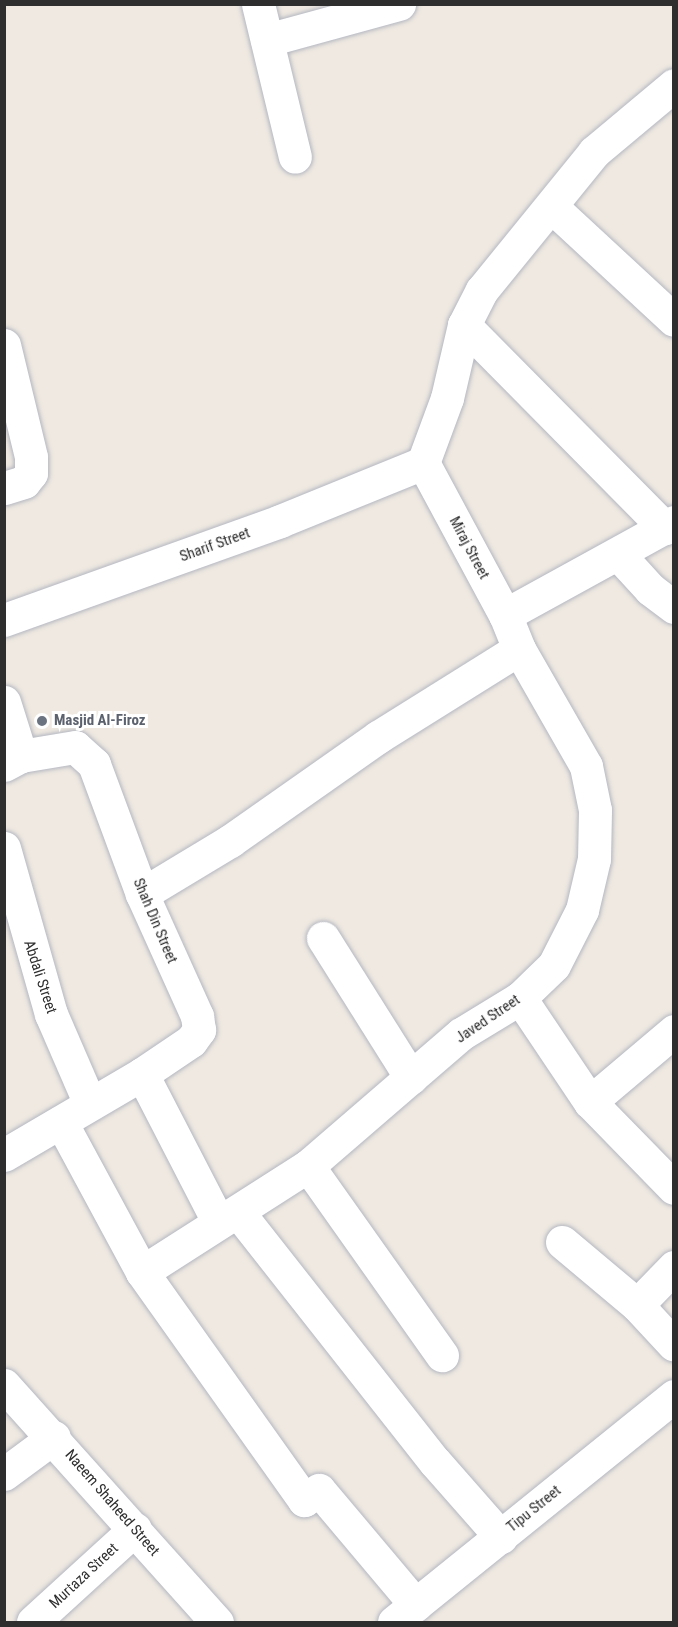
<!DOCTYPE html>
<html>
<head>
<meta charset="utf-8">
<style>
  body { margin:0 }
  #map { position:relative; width:678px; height:1627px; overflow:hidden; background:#efe9e1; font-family:"Roboto Condensed",sans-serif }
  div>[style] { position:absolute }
  .roads { filter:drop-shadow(0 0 2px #b4b7c1) drop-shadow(0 0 2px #b4b7c1) }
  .minor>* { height:33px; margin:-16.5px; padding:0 16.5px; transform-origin:16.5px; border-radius:16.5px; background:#fff }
  .dots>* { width:16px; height:16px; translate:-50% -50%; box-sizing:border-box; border:3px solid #fff; border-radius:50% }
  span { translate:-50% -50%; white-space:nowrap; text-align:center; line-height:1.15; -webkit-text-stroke:6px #fff; paint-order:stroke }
  .street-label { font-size:15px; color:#2e2e2e }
  .worship-label { font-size:15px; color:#5b616d; font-weight:700 }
  .left { translate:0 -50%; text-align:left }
  .frame { position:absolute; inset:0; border:6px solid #2e2e2e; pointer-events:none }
</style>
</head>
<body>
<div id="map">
  <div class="roads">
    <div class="minor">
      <div style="left:258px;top:4px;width:157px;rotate:76.4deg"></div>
      <div style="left:267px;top:40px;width:137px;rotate:-15.3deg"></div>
      <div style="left:552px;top:207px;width:166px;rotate:42.8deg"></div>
      <div style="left:464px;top:325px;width:286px;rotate:45.3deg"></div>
      <div style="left:4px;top:345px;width:115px;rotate:76.4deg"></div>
      <div style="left:31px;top:457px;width:16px;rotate:90deg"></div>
      <div style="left:31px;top:473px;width:11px;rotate:128deg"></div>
      <div style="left:24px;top:482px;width:21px;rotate:163deg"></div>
      <div style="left:619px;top:555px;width:46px;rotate:47.6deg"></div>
      <div style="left:650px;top:589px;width:30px;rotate:37deg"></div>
      <div style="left:505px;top:615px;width:193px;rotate:-28.8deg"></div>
      <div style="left:4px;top:620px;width:293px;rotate:-19.7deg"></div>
      <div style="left:280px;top:521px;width:154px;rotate:-22.1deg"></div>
      <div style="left:4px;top:702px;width:57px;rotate:72.5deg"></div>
      <div style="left:21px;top:756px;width:19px;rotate:152deg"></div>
      <div style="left:4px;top:848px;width:173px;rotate:74.2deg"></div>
      <div style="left:51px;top:1014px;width:96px;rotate:66.6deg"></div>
      <div style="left:142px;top:894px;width:103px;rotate:-31.1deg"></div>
      <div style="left:230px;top:841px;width:181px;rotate:-35.1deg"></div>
      <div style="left:378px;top:737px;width:166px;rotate:-32deg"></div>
      <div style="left:323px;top:938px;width:165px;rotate:57.8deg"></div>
      <div style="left:520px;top:998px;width:125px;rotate:56.1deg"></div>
      <div style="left:590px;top:1102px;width:120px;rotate:45.7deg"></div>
      <div style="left:142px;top:1074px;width:165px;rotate:62.7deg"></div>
      <div style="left:590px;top:1102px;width:110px;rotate:-40.2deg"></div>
      <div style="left:61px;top:1122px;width:170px;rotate:61.6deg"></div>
      <div style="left:142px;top:1272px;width:280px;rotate:54.6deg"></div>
      <div style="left:304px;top:1500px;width:18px;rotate:-34deg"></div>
      <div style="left:319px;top:1490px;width:150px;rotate:49.9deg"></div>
      <div style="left:4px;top:1155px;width:160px;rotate:-30.4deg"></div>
      <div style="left:142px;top:1074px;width:59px;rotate:-34deg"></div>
      <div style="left:191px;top:1041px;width:14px;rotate:-54deg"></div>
      <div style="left:199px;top:1030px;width:14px;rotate:-98deg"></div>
      <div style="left:197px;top:1016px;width:134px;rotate:-114.3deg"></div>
      <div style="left:142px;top:894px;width:139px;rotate:-110.3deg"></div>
      <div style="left:94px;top:764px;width:25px;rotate:-138deg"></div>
      <div style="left:75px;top:747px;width:55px;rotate:170.5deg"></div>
      <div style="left:308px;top:1166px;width:232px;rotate:54.7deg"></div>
      <div style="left:238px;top:1212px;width:318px;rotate:51.8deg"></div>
      <div style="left:435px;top:1462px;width:100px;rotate:48.7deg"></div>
      <div style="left:562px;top:1242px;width:98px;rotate:40deg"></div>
      <div style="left:637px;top:1305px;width:54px;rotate:47.2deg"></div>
      <div style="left:142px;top:1272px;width:197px;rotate:-32.6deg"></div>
      <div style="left:308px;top:1166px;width:202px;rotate:-40.8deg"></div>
      <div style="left:461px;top:1034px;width:69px;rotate:-31.4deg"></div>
      <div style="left:520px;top:998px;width:47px;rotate:-44.1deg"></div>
      <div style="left:554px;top:965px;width:62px;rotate:-63deg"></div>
      <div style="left:582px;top:910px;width:52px;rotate:-76.8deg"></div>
      <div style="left:594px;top:859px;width:49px;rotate:-88.8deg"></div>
      <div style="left:595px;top:810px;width:45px;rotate:-101.6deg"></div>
      <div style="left:586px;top:766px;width:135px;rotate:-119.8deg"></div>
      <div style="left:519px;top:649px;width:37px;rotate:-112deg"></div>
      <div style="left:505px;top:615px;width:173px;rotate:-118.3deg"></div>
      <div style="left:423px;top:463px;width:69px;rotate:-69.7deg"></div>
      <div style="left:447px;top:398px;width:75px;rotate:-76.9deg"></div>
      <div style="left:464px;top:325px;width:39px;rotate:-63deg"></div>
      <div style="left:482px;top:290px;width:178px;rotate:-50.9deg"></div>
      <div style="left:594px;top:152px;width:104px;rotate:-39.9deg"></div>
      <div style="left:637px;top:1305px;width:53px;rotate:-45.8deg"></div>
      <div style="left:4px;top:1385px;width:319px;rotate:48.1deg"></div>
      <div style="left:4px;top:1474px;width:62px;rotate:-36.5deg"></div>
      <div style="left:33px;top:1622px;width:138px;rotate:-42.4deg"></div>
      <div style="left:394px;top:1622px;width:360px;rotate:-38.9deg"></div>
    </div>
  </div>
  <div class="dots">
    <div style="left:42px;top:721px;background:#6b7280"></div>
  </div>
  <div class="street-label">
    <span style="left:215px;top:545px;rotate:-20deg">Sharif Street</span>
    <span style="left:469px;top:548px;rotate:62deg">Miraj Street</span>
    <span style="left:155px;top:921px;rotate:67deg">Shah Din Street</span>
    <span style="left:40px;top:977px;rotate:72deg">Abdali Street</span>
    <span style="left:488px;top:1019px;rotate:-34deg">Javed Street</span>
    <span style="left:112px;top:1503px;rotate:49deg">Naeem Shaheed Street</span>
    <span style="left:534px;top:1509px;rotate:-39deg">Tipu Street</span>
    <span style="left:84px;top:1576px;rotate:-43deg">Murtaza Street</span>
  </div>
  <div class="worship-label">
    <span class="left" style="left:54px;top:721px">Masjid Al-Firoz</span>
  </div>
  <div class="frame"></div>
</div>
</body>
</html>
